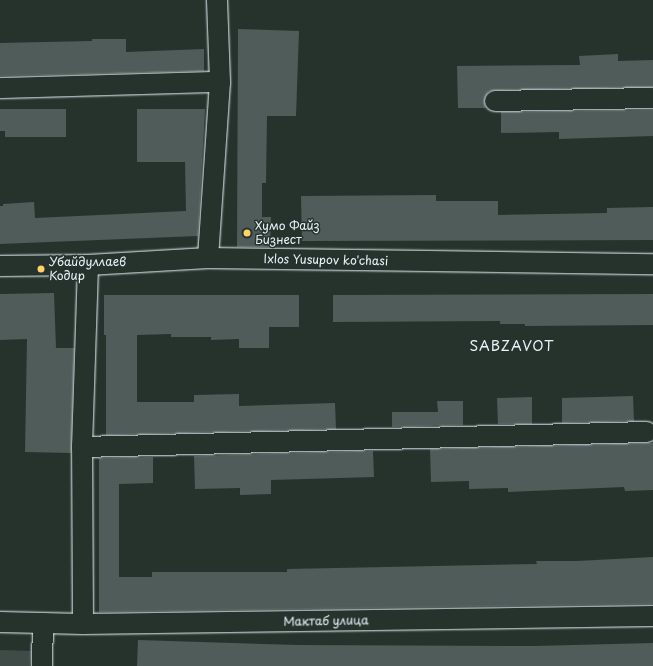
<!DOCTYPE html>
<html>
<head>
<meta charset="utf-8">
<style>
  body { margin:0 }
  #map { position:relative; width:653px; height:666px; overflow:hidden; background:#26332d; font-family:"Playpen Sans",sans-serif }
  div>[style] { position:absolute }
  .green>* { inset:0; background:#3e4b47 }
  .building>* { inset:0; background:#505c59 }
  .roads { filter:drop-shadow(0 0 1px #e8f1f8) drop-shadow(0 0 1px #e8f1f8) }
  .minor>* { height:20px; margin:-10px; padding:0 10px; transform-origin:10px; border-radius:10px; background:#26332d }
  .dots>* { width:11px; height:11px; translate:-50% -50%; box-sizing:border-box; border:2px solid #26332d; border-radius:50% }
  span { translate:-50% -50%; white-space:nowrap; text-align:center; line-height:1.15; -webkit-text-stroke:3px #26332d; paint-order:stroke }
  .poi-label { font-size:12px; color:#e8f1f8 }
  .left { translate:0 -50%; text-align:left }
  .street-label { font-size:12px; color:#e8f1f8 }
  .quarter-label { font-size:14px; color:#e8f1f8; letter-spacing:1px }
</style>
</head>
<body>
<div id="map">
  <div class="green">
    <div style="clip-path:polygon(0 650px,31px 651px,30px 666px,0 666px)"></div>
  </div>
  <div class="building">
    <div style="clip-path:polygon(238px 29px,299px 31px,296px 116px,267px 116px,266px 183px,262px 183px,262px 217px,271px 217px,270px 247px,237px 247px)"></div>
    <div style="clip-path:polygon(92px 39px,126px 39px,126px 52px,204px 49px,204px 71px,0 76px,0 43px,92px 41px)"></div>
    <div style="clip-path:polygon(618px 54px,618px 61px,653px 60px,653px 87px,495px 90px,489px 91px,485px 96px,484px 102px,486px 108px,458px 108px,457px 66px,580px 65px,579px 56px)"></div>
    <div style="clip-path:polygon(0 109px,66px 109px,66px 137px,5px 137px,5px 131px,0 131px)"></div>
    <div style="clip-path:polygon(137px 109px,205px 109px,198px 236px,0 244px,0 206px,3px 206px,3px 204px,34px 202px,35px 218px,186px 211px,185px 162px,137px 162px)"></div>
    <div style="clip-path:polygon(653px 110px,653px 136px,559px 139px,559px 132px,501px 133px,501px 112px)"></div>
    <div style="clip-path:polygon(436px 195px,436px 201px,498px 201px,498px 215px,607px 213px,607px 208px,653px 207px,653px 240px,302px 241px,301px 196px)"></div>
    <div style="clip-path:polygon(54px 293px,56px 348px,74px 348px,71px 453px,25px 452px,27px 339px,0 340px,0 294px)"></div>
    <div style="clip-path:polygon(653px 294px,653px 325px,525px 326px,525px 324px,500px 324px,500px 321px,333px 322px,333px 295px)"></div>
    <div style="clip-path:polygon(104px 295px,299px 295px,299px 327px,269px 327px,269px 348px,239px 348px,239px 339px,211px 340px,211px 337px,171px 337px,171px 334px,137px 335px,137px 402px,194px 402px,194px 395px,239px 394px,239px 406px,335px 403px,336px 429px,106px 435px,106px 335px,104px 335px)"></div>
    <div style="clip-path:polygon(633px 396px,634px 421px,562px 423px,562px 398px)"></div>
    <div style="clip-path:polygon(532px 397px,532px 424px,498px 424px,497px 398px)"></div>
    <div style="clip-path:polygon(437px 401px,463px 401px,463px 425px,392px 427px,392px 412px,438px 412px)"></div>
    <div style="clip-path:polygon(653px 443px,653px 490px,625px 491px,624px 487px,508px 492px,508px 488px,469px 489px,469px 481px,431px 482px,430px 449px)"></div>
    <div style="clip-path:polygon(373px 451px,374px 477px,271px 480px,271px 494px,240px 495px,240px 488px,195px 489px,194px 456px)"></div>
    <div style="clip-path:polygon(153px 457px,153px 483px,119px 484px,119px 577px,152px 577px,152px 572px,287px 572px,287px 569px,537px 564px,536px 561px,577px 561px,653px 557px,653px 604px,99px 612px,99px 458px)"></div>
    <div style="clip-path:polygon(138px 640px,298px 645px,534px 646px,653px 643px,653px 666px,137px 666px)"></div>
  </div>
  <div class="roads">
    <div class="minor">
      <div style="left:0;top:88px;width:220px;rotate:-1.6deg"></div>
      <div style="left:495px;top:101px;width:158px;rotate:-1.1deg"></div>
      <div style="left:208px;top:258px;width:176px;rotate:-86.1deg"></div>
      <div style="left:220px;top:82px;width:82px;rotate:-92.1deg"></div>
      <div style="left:0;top:266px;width:88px;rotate:-0.7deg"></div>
      <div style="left:88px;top:265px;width:120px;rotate:-3.3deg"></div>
      <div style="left:208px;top:258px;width:445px;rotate:0.8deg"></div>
      <div style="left:82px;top:447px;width:565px;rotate:-1.52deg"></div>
      <div style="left:0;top:622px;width:83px;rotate:1.4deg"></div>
      <div style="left:83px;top:624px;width:570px;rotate:-0.8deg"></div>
      <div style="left:83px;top:624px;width:177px;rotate:-90.3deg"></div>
      <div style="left:82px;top:447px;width:182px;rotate:-88.1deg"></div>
      <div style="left:42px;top:666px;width:43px;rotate:-88.7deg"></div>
    </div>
  </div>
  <div class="dots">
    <div style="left:247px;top:233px;background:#ffd166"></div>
    <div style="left:41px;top:269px;background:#ffd166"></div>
  </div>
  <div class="poi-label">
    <span class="left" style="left:255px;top:233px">Хумо Файз<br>Бизнест</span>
    <span class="left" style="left:49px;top:269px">Убайдуллаев<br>Кодир</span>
  </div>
  <div class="street-label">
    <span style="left:326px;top:260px;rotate:1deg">Ixlos Yusupov ko'chasi</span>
    <span style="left:326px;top:621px;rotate:-1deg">Мактаб улица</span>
  </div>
  <div class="quarter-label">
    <span style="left:512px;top:346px">SABZAVOT</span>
  </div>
</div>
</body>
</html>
